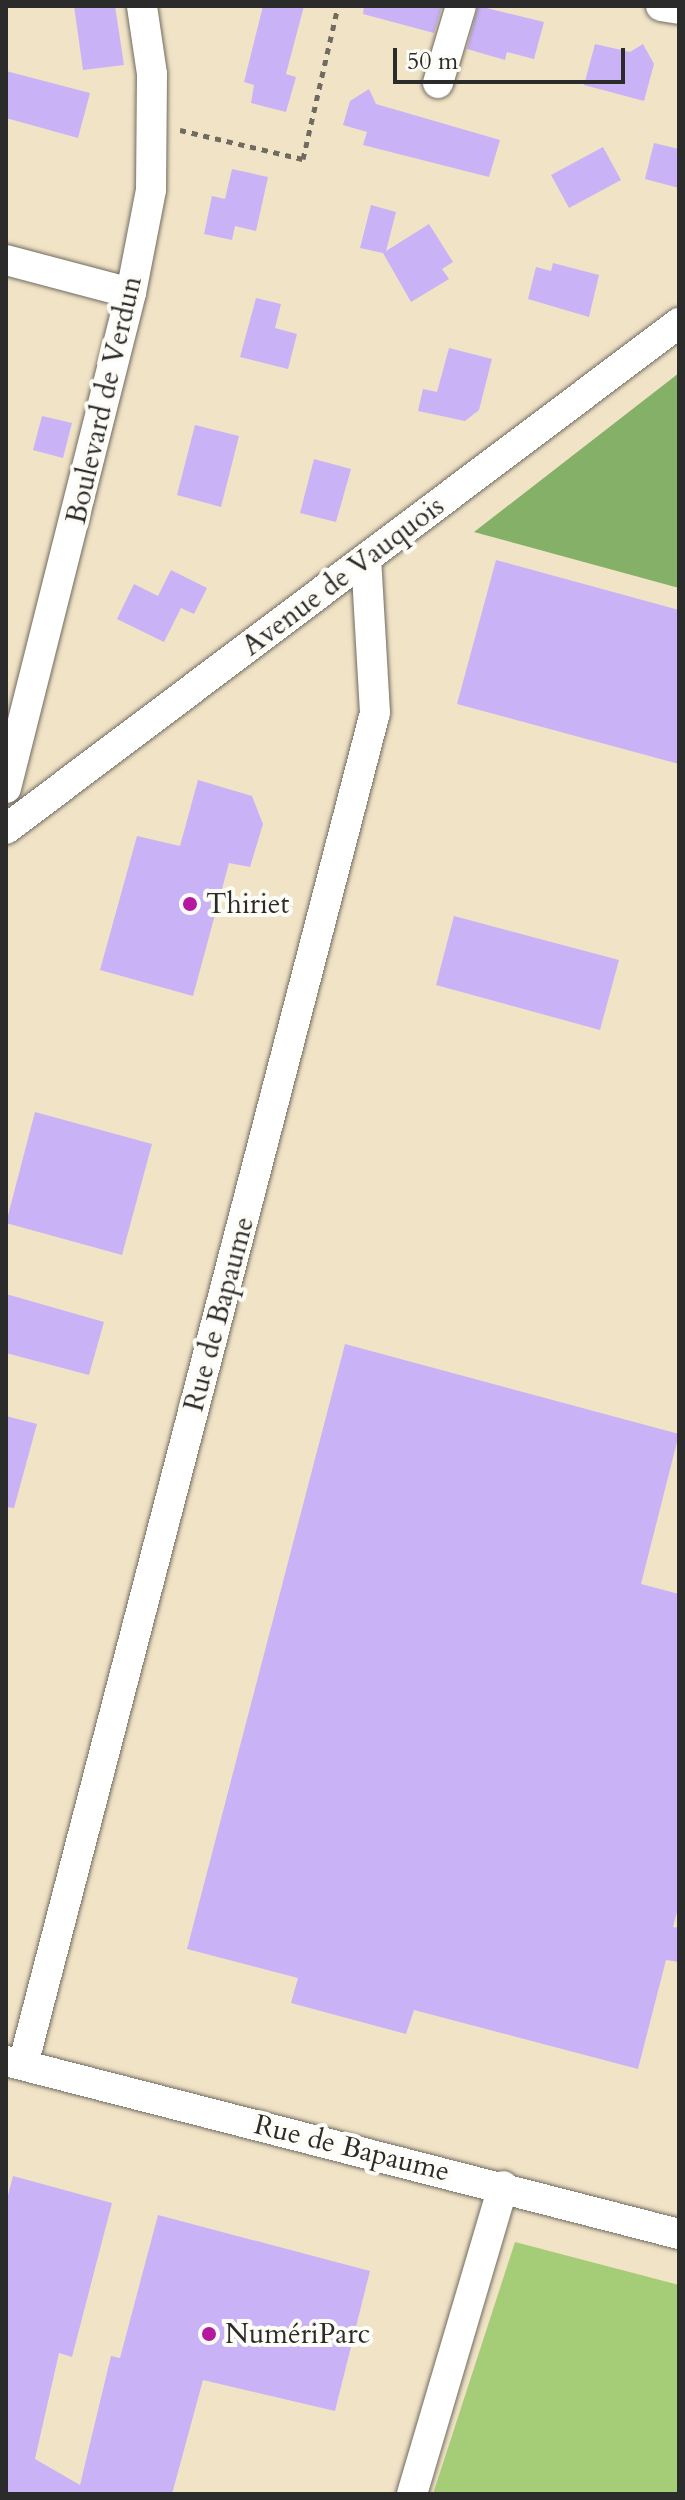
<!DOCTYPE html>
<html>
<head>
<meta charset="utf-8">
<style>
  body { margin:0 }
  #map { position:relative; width:685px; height:2500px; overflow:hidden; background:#f1e3c6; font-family:Cardo,serif }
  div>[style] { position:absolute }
  .green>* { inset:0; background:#a5cc77 }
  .forest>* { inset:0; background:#84b068 }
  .building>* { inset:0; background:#c9b3f6 }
  .path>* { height:5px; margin-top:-2.5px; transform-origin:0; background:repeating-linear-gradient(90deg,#706b61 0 6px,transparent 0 12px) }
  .roads { filter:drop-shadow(0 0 2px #706b61) drop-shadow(0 0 2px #706b61) }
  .street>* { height:30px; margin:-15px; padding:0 15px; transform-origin:15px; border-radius:15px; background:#fff }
  .dots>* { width:22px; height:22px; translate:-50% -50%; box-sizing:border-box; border:4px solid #fdfcf7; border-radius:50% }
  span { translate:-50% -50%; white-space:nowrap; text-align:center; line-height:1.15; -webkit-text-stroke:8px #fdfcf7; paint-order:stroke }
  .street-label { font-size:28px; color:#2b2b2b }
  .poi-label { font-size:28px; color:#2b2b2b }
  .left { translate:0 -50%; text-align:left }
  .frame { position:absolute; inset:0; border:8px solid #2b2b2b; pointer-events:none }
  .scale { position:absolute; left:393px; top:48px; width:232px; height:36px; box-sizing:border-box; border:4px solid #2b2b2b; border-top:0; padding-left:10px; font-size:24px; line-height:28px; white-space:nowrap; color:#2b2b2b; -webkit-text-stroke:6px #fdfcf7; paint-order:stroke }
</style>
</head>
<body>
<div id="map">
  <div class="green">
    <div style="clip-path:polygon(515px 2242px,679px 2285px,677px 2494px,433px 2494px)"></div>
  </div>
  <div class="forest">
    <div style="clip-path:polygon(679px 373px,679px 588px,474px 532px)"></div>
  </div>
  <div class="building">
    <div style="clip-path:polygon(74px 6px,115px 6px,124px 65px,83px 70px)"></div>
    <div style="clip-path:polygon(263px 6px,304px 6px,286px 74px,296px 77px,286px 112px,251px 103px,254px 85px,244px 82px)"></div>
    <div style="clip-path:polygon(364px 6px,442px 6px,434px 33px,363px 14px)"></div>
    <div style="clip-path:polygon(478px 6px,544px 22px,534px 59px,507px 52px,505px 60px,467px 49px)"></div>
    <div style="clip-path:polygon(595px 44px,630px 52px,643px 44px,654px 64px,644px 101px,584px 85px)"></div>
    <div style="clip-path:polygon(6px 71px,90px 93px,78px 138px,6px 118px)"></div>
    <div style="clip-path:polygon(369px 89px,376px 104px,500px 140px,489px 177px,363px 145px,367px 132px,343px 125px,350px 101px)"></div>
    <div style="clip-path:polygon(654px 143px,679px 149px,679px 188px,645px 179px)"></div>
    <div style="clip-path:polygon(603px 147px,621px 180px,569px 208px,551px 175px)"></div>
    <div style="clip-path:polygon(232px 169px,268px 177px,256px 231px,235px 226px,232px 240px,204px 234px,212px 196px,225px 199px)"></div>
    <div style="clip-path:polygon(371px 205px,396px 212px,386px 251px,429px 224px,453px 262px,442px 269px,449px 279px,411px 302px,383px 253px,360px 248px)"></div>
    <div style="clip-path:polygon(553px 263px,599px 275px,589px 317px,528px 299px,536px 267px,551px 271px)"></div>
    <div style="clip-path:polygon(256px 298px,281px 304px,275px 328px,297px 334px,288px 369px,240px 357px)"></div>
    <div style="clip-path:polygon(449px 348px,492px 359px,479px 410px,465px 421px,418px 411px,423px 389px,437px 392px)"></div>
    <div style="clip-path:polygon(42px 416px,72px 423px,63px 458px,33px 450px)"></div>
    <div style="clip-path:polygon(195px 425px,239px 436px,221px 507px,177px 495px)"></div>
    <div style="clip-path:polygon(314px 459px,351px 469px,336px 522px,300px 513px)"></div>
    <div style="clip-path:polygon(496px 560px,679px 610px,679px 764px,457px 704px)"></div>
    <div style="clip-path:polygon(171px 570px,207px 588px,194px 614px,181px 608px,164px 642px,117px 619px,134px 584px,158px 596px)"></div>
    <div style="clip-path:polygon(198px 780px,252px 796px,263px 824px,250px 867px,229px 863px,193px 996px,100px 970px,137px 836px,180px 846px)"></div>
    <div style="clip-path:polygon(454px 916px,619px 960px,600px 1030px,436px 985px)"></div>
    <div style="clip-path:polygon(35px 1112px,152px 1144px,122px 1255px,6px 1223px)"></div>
    <div style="clip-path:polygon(6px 1294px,104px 1322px,89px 1375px,6px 1353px)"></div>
    <div style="clip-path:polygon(345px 1344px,679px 1434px,641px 1584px,679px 1594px,679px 1904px,673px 1927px,679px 1928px,679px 1962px,666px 1960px,638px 2069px,414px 2010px,406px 2034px,291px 2003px,298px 1978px,187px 1949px)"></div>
    <div style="clip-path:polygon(6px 1416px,37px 1424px,14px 1508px,6px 1507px)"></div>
    <div style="clip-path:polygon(13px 2176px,112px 2203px,72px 2357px,59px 2353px,35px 2459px,80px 2485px,111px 2356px,120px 2358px,158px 2215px,370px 2271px,335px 2411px,203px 2380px,172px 2494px,6px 2494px,6px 2203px)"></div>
  </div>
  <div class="path">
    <div style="left:180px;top:130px;width:126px;rotate:13.3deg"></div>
    <div style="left:303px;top:159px;width:157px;rotate:-77.1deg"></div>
  </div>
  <div class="roads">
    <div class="street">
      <div style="left:661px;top:6px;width:18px;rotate:9deg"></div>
      <div style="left:438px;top:83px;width:80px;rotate:-73.4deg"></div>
      <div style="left:6px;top:260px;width:129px;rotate:14.8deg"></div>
      <div style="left:6px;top:788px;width:511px;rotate:-75.83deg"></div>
      <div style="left:131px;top:293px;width:105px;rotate:-79deg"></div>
      <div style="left:151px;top:190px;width:116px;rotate:-89.5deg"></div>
      <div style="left:152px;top:74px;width:69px;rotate:-98.4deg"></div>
      <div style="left:6px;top:829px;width:842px;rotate:-36.94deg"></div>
      <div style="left:6px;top:2061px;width:695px;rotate:14.42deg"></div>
      <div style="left:23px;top:2065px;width:1397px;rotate:-75.41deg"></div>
      <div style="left:375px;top:713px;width:154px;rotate:-93.3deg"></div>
      <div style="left:412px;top:2494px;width:321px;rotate:-73.5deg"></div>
    </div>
  </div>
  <div class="dots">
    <div style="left:190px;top:904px;background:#b5179e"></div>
    <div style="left:209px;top:2334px;background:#b5179e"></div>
  </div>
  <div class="street-label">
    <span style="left:104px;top:400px;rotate:-77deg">Boulevard de Verdun</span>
    <span style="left:343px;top:576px;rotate:-37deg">Avenue de Vauquois</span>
    <span style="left:219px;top:1314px;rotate:-75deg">Rue de Bapaume</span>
    <span style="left:352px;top:2148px;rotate:14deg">Rue de Bapaume</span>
  </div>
  <div class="poi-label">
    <span class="left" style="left:206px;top:904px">Thiriet</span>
    <span class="left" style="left:225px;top:2334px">NumériParc</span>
  </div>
  <div class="frame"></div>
  <div class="scale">50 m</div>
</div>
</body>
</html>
